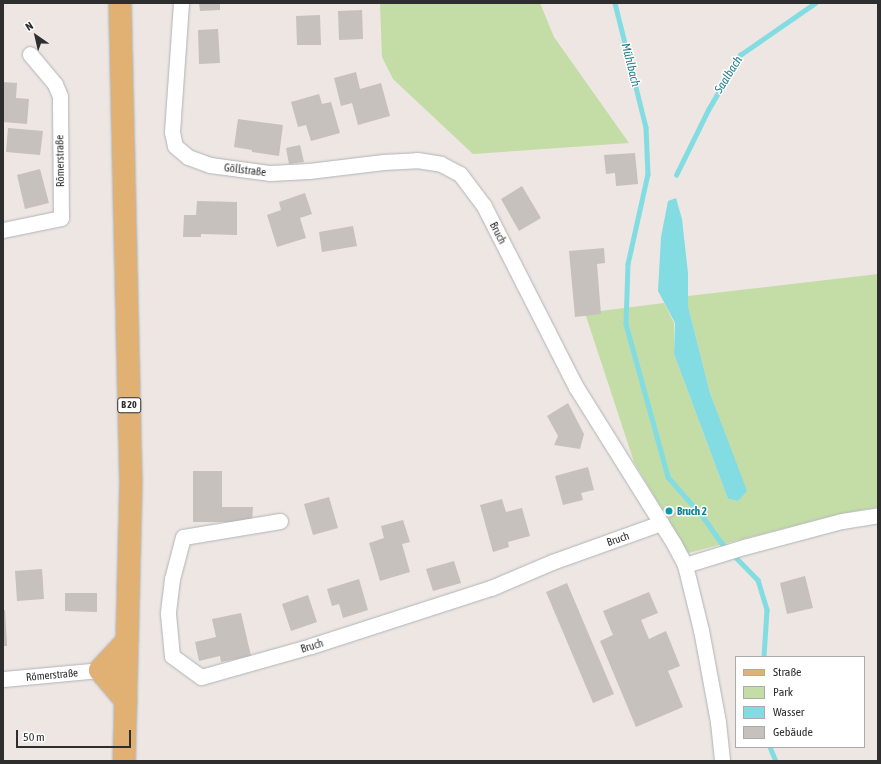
<!DOCTYPE html>
<html>
<head>
<meta charset="utf-8">
<style>
  body { margin:0 }
  #map { position:relative; width:881px; height:764px; overflow:hidden; background:#ede6e2; font-family:"Asap Condensed",sans-serif }
  div>[style] { position:absolute }
  .green>* { inset:0; background:#c4dca6 }
  .water>* { inset:0; background:#83dce1 }
  .stream>* { height:4.5px; margin:-2.25px; padding:0 2.25px; transform-origin:2.25px; border-radius:2.25px; background:#83dce1 }
  .building>* { inset:0; background:#c6c1bd }
  .roads { filter:drop-shadow(0 0 1px #afb3b8) drop-shadow(0 0 1px #afb3b8) }
  .street>* { height:15px; margin:-7.5px; padding:0 7.5px; transform-origin:7.5px; border-radius:7.5px; background:#fff }
  .primary>* { height:22px; margin:-11px; padding:0 11px; transform-origin:11px; border-radius:11px; background:#e1b174 }
  .dots>* { width:11px; height:11px; translate:-50% -50%; box-sizing:border-box; border:2px solid #fff; border-radius:50% }
  span { translate:-50% -50%; white-space:nowrap; text-align:center; line-height:1.15; -webkit-text-stroke:3px #fff; paint-order:stroke }
  .shield-label span { padding:1px 3px; background:#fff; border:1px solid; border-radius:3px; -webkit-text-stroke-width:0 }
  .shield-label { font-size:10px; color:#2e2e2e; font-weight:700 }
  .street-label { font-size:11px; color:#2e2e2e }
  .culture-label { font-size:11px; color:#0d838f; font-weight:700 }
  .left { translate:0 -50%; text-align:left }
  .water-label { font-size:12px; color:#1f8191; font-style:italic }
  .frame { position:absolute; inset:0; border:4px solid #2e2e2e; pointer-events:none }
  .legend { position:absolute; left:735px; top:656px; width:130px; height:92px; box-sizing:border-box; background:#fff; border:1px solid #ababab; margin:0; padding:5px 7px; list-style:none; font-size:12px; color:#2e2e2e }
  .legend li { display:flex; align-items:center; gap:8px; height:20px }
  .legend b { width:20px; border:1px solid #ababab }
  .north { position:absolute; left:16px; top:16px; width:40px; height:40px; -webkit-text-stroke:3px #fff; paint-order:stroke; rotate:326deg; font-size:11px; font-weight:700; line-height:16px; text-align:center; color:#2e2e2e }
  .north::after { content:''; display:block; margin:auto; width:14px; height:18px; background:#2e2e2e; clip-path:polygon(50% 0,100% 100%,50% 72%,0 100%) }
  .scale { position:absolute; left:16px; top:730px; width:115px; height:18px; box-sizing:border-box; border:2px solid #2e2e2e; border-top:0; padding-left:5px; font-size:12px; line-height:14px; white-space:nowrap; color:#2e2e2e; -webkit-text-stroke:3px #fff; paint-order:stroke }
</style>
</head>
<body>
<div id="map">
  <div class="green">
    <div style="clip-path:polygon(380px 3px,540px 3px,554px 37px,629px 143px,473px 154px,393px 79px,382px 57px)"></div>
    <div style="clip-path:polygon(878px 274px,878px 507px,840px 514px,688px 553px,634px 462px,585px 313px,664px 303px,674px 323px,674px 354px,728px 499px,738px 501px,746px 491px,710px 393px,688px 306px,688px 296px)"></div>
  </div>
  <div class="water">
    <div style="clip-path:polygon(676px 198px,682px 219px,688px 273px,688px 306px,710px 393px,747px 491px,738px 501px,728px 499px,674px 354px,675px 323px,658px 291px,661px 237px,668px 201px)"></div>
  </div>
  <div class="stream">
    <div style="left:615px;top:3px;width:128px;rotate:76deg"></div>
    <div style="left:646px;top:127px;width:47px;rotate:87.6deg"></div>
    <div style="left:648px;top:174px;width:92px;rotate:102.5deg"></div>
    <div style="left:628px;top:264px;width:60px;rotate:91.9deg"></div>
    <div style="left:626px;top:324px;width:159px;rotate:74.6deg"></div>
    <div style="left:668px;top:477px;width:55px;rotate:48.7deg"></div>
    <div style="left:704px;top:518px;width:29px;rotate:55deg"></div>
    <div style="left:721px;top:542px;width:53px;rotate:45.8deg"></div>
    <div style="left:758px;top:580px;width:31px;rotate:73deg"></div>
    <div style="left:767px;top:610px;width:47px;rotate:93.7deg"></div>
    <div style="left:676px;top:175px;width:72px;rotate:-63.8deg"></div>
    <div style="left:708px;top:110px;width:64px;rotate:-59.8deg"></div>
    <div style="left:740px;top:55px;width:91px;rotate:-34.7deg"></div>
    <div style="left:770px;top:747px;width:15px;rotate:67deg"></div>
  </div>
  <div class="building">
    <div style="clip-path:polygon(199px 3px,220px 3px,220px 10px,200px 11px)"></div>
    <div style="clip-path:polygon(362px 10px,363px 39px,339px 40px,338px 11px)"></div>
    <div style="clip-path:polygon(320px 15px,321px 45px,297px 45px,296px 16px)"></div>
    <div style="clip-path:polygon(218px 29px,220px 63px,199px 64px,198px 30px)"></div>
    <div style="clip-path:polygon(356px 72px,360px 89px,381px 83px,390px 116px,358px 125px,352px 103px,341px 106px,334px 78px)"></div>
    <div style="clip-path:polygon(3px 82px,17px 83px,16px 98px,29px 99px,27px 124px,3px 122px)"></div>
    <div style="clip-path:polygon(319px 94px,322px 104px,331px 102px,340px 133px,311px 141px,306px 125px,298px 127px,291px 102px)"></div>
    <div style="clip-path:polygon(238px 119px,283px 125px,279px 156px,252px 152px,252px 150px,234px 147px)"></div>
    <div style="clip-path:polygon(8px 128px,43px 131px,40px 155px,6px 152px)"></div>
    <div style="clip-path:polygon(300px 145px,304px 162px,289px 164px,286px 148px)"></div>
    <div style="clip-path:polygon(635px 153px,638px 184px,616px 186px,615px 173px,606px 174px,604px 155px)"></div>
    <div style="clip-path:polygon(40px 169px,49px 203px,25px 209px,17px 175px)"></div>
    <div style="clip-path:polygon(522px 186px,541px 218px,519px 231px,501px 199px)"></div>
    <div style="clip-path:polygon(305px 193px,312px 214px,300px 218px,306px 238px,277px 247px,267px 215px,281px 210px,279px 202px)"></div>
    <div style="clip-path:polygon(197px 201px,237px 202px,237px 235px,201px 234px,201px 237px,183px 237px,184px 215px,196px 215px)"></div>
    <div style="clip-path:polygon(353px 226px,357px 246px,322px 252px,319px 232px)"></div>
    <div style="clip-path:polygon(604px 248px,605px 263px,597px 264px,601px 314px,575px 317px,569px 251px)"></div>
    <div style="clip-path:polygon(568px 403px,584px 434px,580px 449px,554px 445px,558px 436px,547px 416px)"></div>
    <div style="clip-path:polygon(588px 467px,594px 490px,581px 493px,583px 500px,563px 505px,555px 476px)"></div>
    <div style="clip-path:polygon(193px 471px,222px 471px,222px 507px,253px 507px,252px 522px,193px 522px)"></div>
    <div style="clip-path:polygon(329px 497px,338px 528px,313px 535px,304px 504px)"></div>
    <div style="clip-path:polygon(502px 499px,506px 512px,522px 508px,530px 536px,508px 542px,509px 547px,493px 552px,480px 505px)"></div>
    <div style="clip-path:polygon(669px 504px,676px 515px,670px 519px,663px 508px)"></div>
    <div style="clip-path:polygon(403px 520px,410px 542px,402px 544px,410px 572px,380px 581px,369px 543px,384px 538px,381px 526px)"></div>
    <div style="clip-path:polygon(454px 561px,461px 583px,433px 591px,426px 569px)"></div>
    <div style="clip-path:polygon(42px 569px,44px 599px,17px 601px,15px 571px)"></div>
    <div style="clip-path:polygon(805px 576px,813px 608px,787px 614px,780px 583px)"></div>
    <div style="clip-path:polygon(359px 579px,368px 610px,343px 618px,339px 604px,332px 606px,327px 589px)"></div>
    <div style="clip-path:polygon(567px 583px,614px 694px,593px 703px,546px 592px)"></div>
    <div style="clip-path:polygon(649px 592px,658px 613px,641px 620px,649px 639px,666px 631px,680px 666px,668px 671px,683px 707px,636px 727px,600px 641px,613px 635px,603px 611px)"></div>
    <div style="clip-path:polygon(65px 593px,97px 593px,97px 612px,65px 611px)"></div>
    <div style="clip-path:polygon(308px 595px,317px 622px,291px 631px,282px 604px)"></div>
    <div style="clip-path:polygon(3px 610px,5px 610px,7px 646px,3px 646px)"></div>
    <div style="clip-path:polygon(241px 613px,251px 656px,221px 662px,220px 656px,199px 661px,195px 642px,216px 637px,212px 619px)"></div>
  </div>
  <div class="roads">
    <div class="street">
      <div style="left:181px;top:3px;width:129px;rotate:94deg"></div>
      <div style="left:172px;top:132px;width:14px;rotate:78deg"></div>
      <div style="left:175px;top:146px;width:17px;rotate:40deg"></div>
      <div style="left:188px;top:157px;width:23px;rotate:20deg"></div>
      <div style="left:210px;top:165px;width:61px;rotate:7.6deg"></div>
      <div style="left:270px;top:173px;width:39px;rotate:-3deg"></div>
      <div style="left:309px;top:171px;width:75px;rotate:-6.9deg"></div>
      <div style="left:383px;top:162px;width:34px;rotate:-3deg"></div>
      <div style="left:417px;top:160px;width:24px;rotate:9deg"></div>
      <div style="left:441px;top:164px;width:21px;rotate:28deg"></div>
      <div style="left:460px;top:174px;width:40px;rotate:53deg"></div>
      <div style="left:484px;top:206px;width:203px;rotate:63.1deg"></div>
      <div style="left:576px;top:387px;width:185px;rotate:58deg"></div>
      <div style="left:674px;top:544px;width:24px;rotate:62deg"></div>
      <div style="left:685px;top:565px;width:67px;rotate:76.2deg"></div>
      <div style="left:701px;top:630px;width:94px;rotate:79.5deg"></div>
      <div style="left:718px;top:722px;width:39px;rotate:84deg"></div>
      <div style="left:3px;top:230px;width:59px;rotate:-11.7deg"></div>
      <div style="left:61px;top:218px;width:122px;rotate:-90.5deg"></div>
      <div style="left:60px;top:96px;width:13px;rotate:-113deg"></div>
      <div style="left:55px;top:84px;width:39px;rotate:-130deg"></div>
      <div style="left:280px;top:521px;width:98px;rotate:170.6deg"></div>
      <div style="left:183px;top:537px;width:43px;rotate:104.7deg"></div>
      <div style="left:172px;top:579px;width:35px;rotate:97deg"></div>
      <div style="left:168px;top:614px;width:42px;rotate:84.6deg"></div>
      <div style="left:172px;top:656px;width:36px;rotate:36deg"></div>
      <div style="left:201px;top:677px;width:114px;rotate:-15.7deg"></div>
      <div style="left:311px;top:646px;width:189px;rotate:-17.9deg"></div>
      <div style="left:491px;top:588px;width:66px;rotate:-23.1deg"></div>
      <div style="left:552px;top:562px;width:116px;rotate:-19.7deg"></div>
      <div style="left:685px;top:565px;width:62px;rotate:-17deg"></div>
      <div style="left:744px;top:547px;width:101px;rotate:-14.9deg"></div>
      <div style="left:842px;top:521px;width:36px;rotate:-9deg"></div>
      <div style="left:3px;top:679px;width:97px;rotate:-5.3deg"></div>
    </div>
    <div class="primary">
      <div style="left:120px;top:3px;width:477px;rotate:88.7deg"></div>
      <div style="left:131px;top:480px;width:281px;rotate:91.4deg"></div>
      <div style="left:126px;top:701px;width:40px;rotate:-130deg"></div>
      <div style="left:100px;top:670px;width:40px;rotate:-47deg"></div>
    </div>
  </div>
  <div class="dots">
    <div style="left:669px;top:511px;background:#0f9aa8"></div>
  </div>
  <div class="shield-label">
    <span style="left:129px;top:405px">B 20</span>
  </div>
  <div class="street-label">
    <span style="left:60px;top:161px;rotate:-91deg">Römerstraße</span>
    <span style="left:245px;top:170px;rotate:7deg">Göllstraße</span>
    <span style="left:498px;top:233px;rotate:63deg">Bruch</span>
    <span style="left:618px;top:539px;rotate:-19deg">Bruch</span>
    <span style="left:312px;top:646px;rotate:-17deg">Bruch</span>
    <span style="left:52px;top:675px;rotate:-5deg">Römerstraße</span>
  </div>
  <div class="culture-label">
    <span class="left" style="left:677px;top:511px">Bruch 2</span>
  </div>
  <div class="water-label">
    <span style="left:630px;top:65px;rotate:76deg">Mühlbach</span>
    <span style="left:729px;top:75px;rotate:-58deg">Saalbach</span>
  </div>
  <div class="frame"></div>
  <ul class="legend">
  <li><b style="height:5px;background:#e1b174"></b>Straße</li>
  <li><b style="height:11px;background:#c4dca6"></b>Park</li>
  <li><b style="height:11px;background:#83dce1"></b>Wasser</li>
  <li><b style="height:11px;background:#c6c1bd"></b>Gebäude</li>
  </ul>
  <div class="north">N</div>
  <div class="scale">50 m</div>
</div>
</body>
</html>
